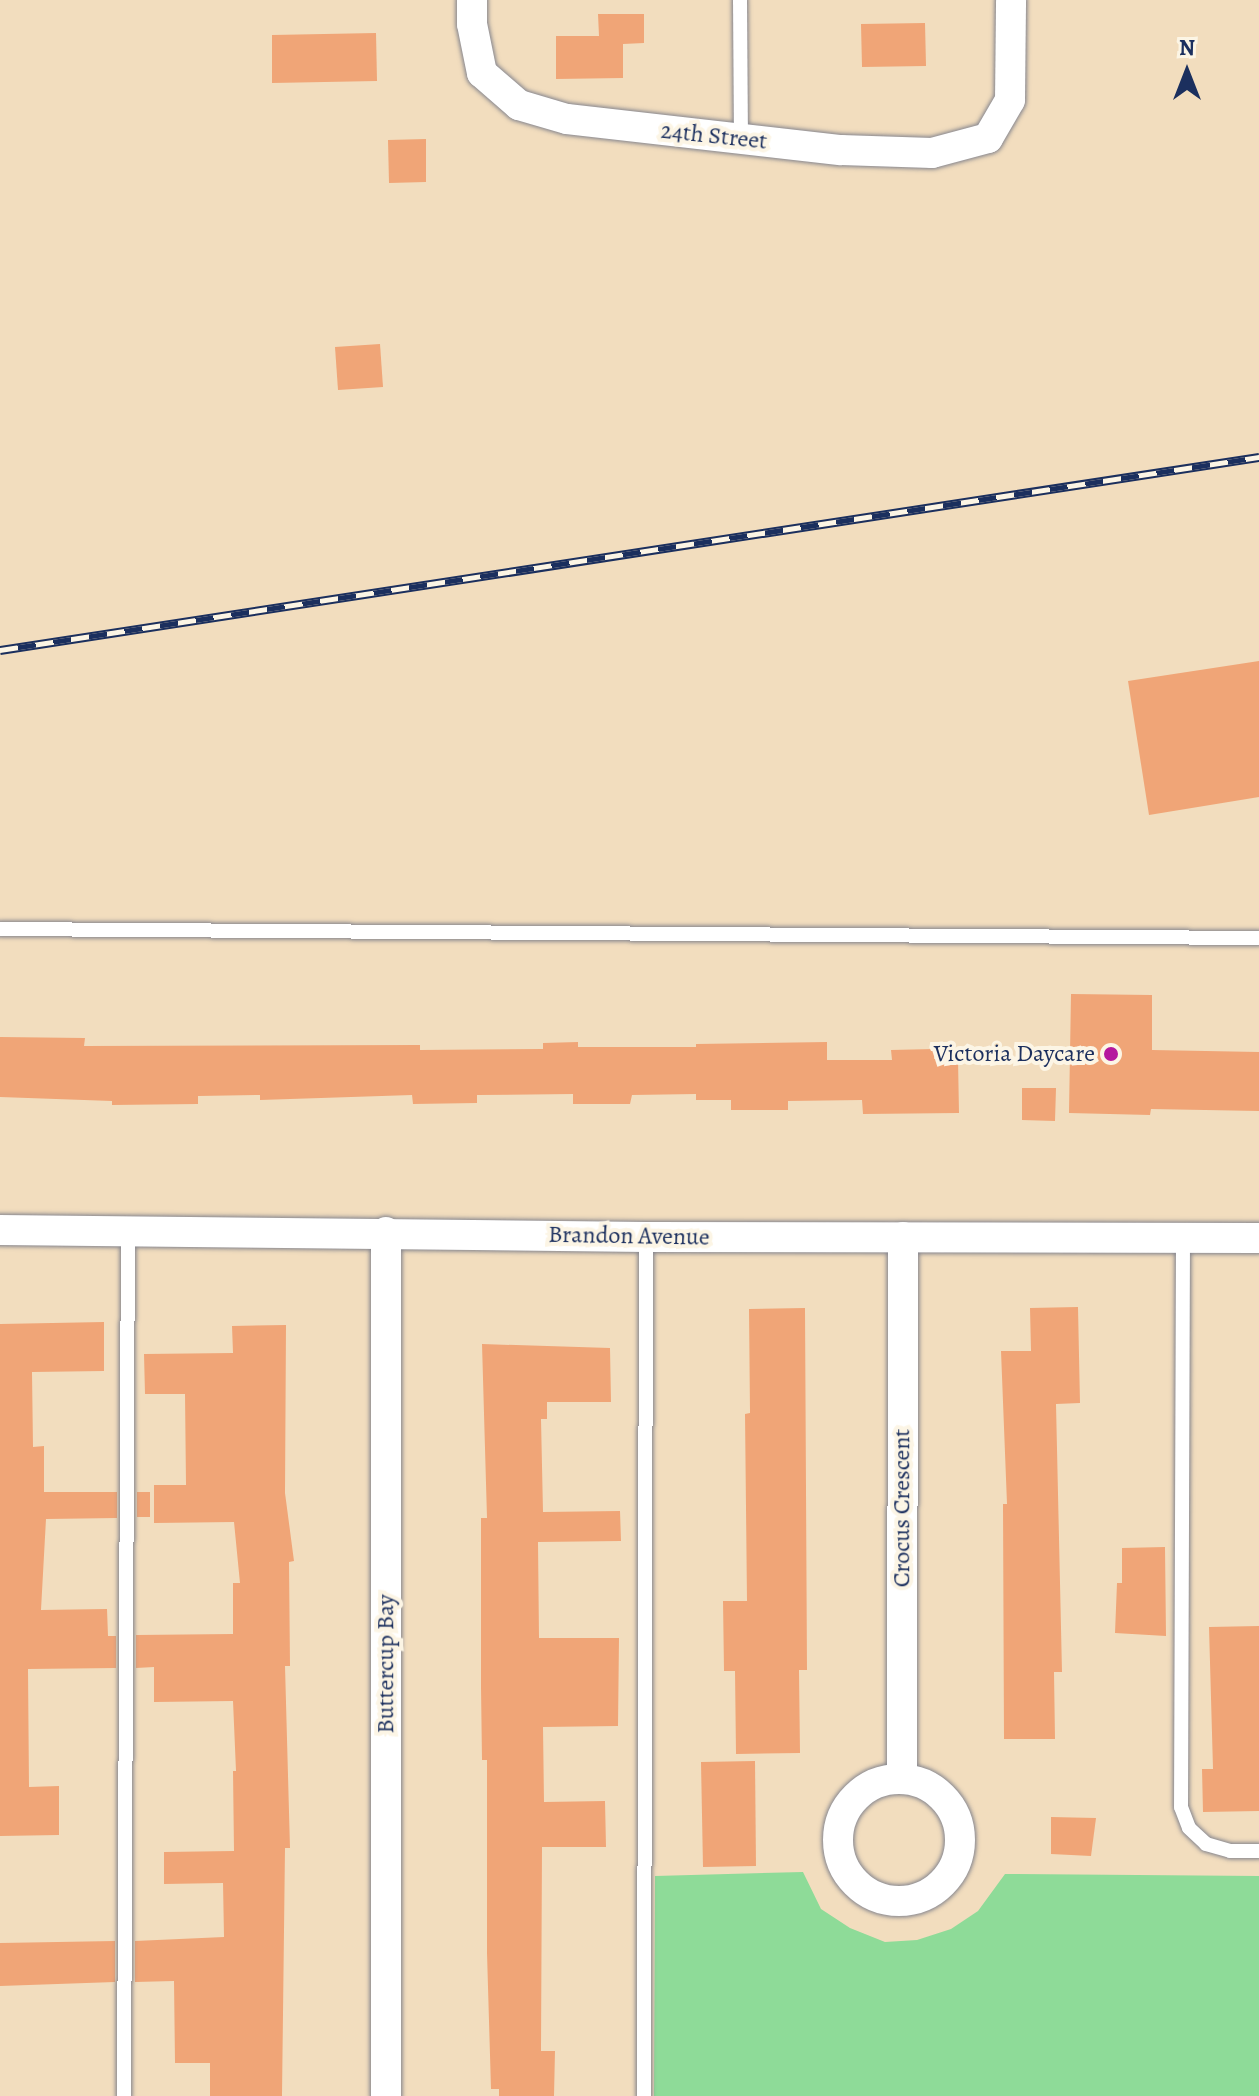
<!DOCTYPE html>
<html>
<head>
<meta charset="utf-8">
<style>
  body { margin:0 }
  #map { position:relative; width:1259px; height:2096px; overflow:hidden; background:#f2ddbe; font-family:Alegreya,serif }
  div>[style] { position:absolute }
  .green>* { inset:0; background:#8edb98 }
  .building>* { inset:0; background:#f0a577 }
  .roads { filter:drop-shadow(0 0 2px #86868e) drop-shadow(0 0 2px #86868e) }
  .service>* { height:14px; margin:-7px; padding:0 7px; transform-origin:7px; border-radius:7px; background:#fff }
  .minor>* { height:30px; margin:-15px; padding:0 15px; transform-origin:15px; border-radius:15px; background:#fff }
  .minor>.ring { margin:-15px; padding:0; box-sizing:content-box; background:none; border:30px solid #fff; border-radius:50% }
  .rail>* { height:9px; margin-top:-4.5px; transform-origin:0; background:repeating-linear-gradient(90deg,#fcf5e5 0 18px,#1b2f5e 0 36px); box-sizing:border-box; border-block:2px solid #1b2f5e }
  .dots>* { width:22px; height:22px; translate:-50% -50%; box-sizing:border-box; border:4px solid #fcf5e5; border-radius:50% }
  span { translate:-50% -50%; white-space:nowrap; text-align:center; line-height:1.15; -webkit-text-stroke:8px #fcf5e5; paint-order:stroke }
  .street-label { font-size:24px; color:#1b2f5e }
  .poi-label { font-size:24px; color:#1b2f5e }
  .right { translate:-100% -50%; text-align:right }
  .north { position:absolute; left:1147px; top:32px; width:80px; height:80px; -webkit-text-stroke:6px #fcf5e5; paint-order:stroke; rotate:0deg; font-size:22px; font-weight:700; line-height:32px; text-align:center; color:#1b2f5e }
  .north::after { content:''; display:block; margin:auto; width:28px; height:36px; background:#1b2f5e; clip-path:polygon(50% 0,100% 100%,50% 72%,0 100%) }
</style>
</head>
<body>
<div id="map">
  <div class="green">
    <div style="clip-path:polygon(803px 1872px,821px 1909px,850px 1928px,885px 1942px,917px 1940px,951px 1929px,978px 1911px,1005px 1874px,1259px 1876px,1259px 2096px,654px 2096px,655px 1876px)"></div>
  </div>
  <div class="building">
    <div style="clip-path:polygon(598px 14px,644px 14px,644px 43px,623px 44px,623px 78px,556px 79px,556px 36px,599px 36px)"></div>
    <div style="clip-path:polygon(925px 23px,926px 66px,862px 67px,861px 24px)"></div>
    <div style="clip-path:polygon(376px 33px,377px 81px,272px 83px,272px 35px)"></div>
    <div style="clip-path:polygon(426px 139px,426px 182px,389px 183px,388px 140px)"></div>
    <div style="clip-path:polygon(380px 344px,383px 387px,338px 390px,335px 347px)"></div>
    <div style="clip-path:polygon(1259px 661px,1259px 797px,1149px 815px,1128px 681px)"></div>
    <div style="clip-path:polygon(1071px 994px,1152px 995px,1152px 1050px,1259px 1052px,1259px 1111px,1151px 1109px,1150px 1115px,1069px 1113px)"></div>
    <div style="clip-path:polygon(0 1037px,85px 1038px,84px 1046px,420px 1045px,420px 1050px,543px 1049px,543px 1043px,578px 1042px,578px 1047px,696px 1047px,696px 1044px,827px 1042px,827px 1060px,892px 1060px,891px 1050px,934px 1049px,934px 1059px,958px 1059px,959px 1113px,863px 1114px,862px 1100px,788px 1101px,788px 1110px,731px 1110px,731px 1100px,696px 1100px,696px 1094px,632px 1095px,630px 1104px,573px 1104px,573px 1094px,477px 1095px,477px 1103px,413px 1104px,412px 1095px,260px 1100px,260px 1095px,198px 1096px,198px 1104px,112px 1105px,112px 1101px,0 1097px)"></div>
    <div style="clip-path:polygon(1022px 1088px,1056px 1088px,1055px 1121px,1022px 1120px)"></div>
    <div style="clip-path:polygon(1078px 1307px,1080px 1403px,1056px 1404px,1062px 1672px,1054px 1672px,1055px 1739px,1004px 1739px,1003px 1504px,1007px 1504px,1001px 1351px,1031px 1351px,1030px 1308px)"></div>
    <div style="clip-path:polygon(805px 1308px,807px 1670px,799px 1670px,800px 1753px,736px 1754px,735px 1671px,724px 1671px,723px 1601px,747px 1601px,745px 1414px,750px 1413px,749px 1309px)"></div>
    <div style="clip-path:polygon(104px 1322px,104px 1371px,32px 1372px,33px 1447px,44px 1446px,44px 1492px,117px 1492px,117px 1518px,46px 1519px,41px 1610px,107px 1609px,108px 1636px,116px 1636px,116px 1668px,28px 1669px,29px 1787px,59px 1786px,59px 1835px,0 1836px,0 1324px)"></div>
    <div style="clip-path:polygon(286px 1325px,285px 1493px,294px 1561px,289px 1562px,290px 1666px,285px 1666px,290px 1848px,285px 1848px,282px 2096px,210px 2096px,210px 2063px,175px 2063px,174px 1981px,135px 1982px,135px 1941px,224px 1937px,223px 1883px,164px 1884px,164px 1852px,234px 1851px,233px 1771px,236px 1771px,233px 1701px,154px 1702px,154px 1667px,136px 1668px,136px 1635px,233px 1634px,233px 1583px,240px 1583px,234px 1522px,154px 1523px,154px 1485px,186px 1485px,185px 1394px,145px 1394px,144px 1354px,233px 1353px,232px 1326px)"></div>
    <div style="clip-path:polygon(482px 1344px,610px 1348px,611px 1402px,547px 1402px,547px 1419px,541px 1419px,543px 1512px,620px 1511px,621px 1541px,538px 1542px,539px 1638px,619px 1638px,618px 1726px,543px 1727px,544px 1802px,605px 1801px,606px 1847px,542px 1847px,541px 2051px,555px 2051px,554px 2096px,499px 2096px,499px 2089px,491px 2089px,487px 1953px,487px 1760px,482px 1760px,481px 1687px,481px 1518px,487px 1518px)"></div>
    <div style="clip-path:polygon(137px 1492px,150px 1492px,150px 1517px,137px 1517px)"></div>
    <div style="clip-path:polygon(1165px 1547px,1166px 1636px,1115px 1633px,1117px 1583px,1122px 1583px,1122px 1548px)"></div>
    <div style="clip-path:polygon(1259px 1626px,1259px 1811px,1203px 1812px,1202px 1769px,1213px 1769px,1209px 1627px)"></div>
    <div style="clip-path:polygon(755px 1761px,756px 1866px,703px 1867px,701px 1762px)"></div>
    <div style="clip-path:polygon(1051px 1817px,1096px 1818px,1091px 1856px,1051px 1854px)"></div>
    <div style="clip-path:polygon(115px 1941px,115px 1982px,0 1986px,0 1943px)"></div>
  </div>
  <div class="roads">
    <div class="service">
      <div style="left:740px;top:0;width:139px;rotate:89.6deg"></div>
      <div style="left:0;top:929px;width:1259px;rotate:0.41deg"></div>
      <div style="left:1183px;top:1238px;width:569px;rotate:90.2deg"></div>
      <div style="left:1181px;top:1807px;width:22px;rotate:69deg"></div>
      <div style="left:1189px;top:1828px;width:23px;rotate:43deg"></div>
      <div style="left:1206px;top:1844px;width:25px;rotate:16deg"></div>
      <div style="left:1230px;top:1851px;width:29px"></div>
      <div style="left:124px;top:2096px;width:865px;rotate:-89.74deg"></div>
      <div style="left:644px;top:2096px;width:859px;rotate:-89.87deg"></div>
    </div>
    <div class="minor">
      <div style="left:472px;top:0;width:24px;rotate:90deg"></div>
      <div style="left:472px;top:24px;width:50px;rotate:78.5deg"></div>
      <div style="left:482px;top:73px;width:49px;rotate:40.9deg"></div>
      <div style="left:519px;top:105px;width:50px;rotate:16.3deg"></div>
      <div style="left:567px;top:119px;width:276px;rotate:6.5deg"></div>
      <div style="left:841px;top:150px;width:91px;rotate:1.9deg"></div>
      <div style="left:932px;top:153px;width:58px;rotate:-15deg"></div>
      <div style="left:988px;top:138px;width:44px;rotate:-59.9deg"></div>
      <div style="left:1010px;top:100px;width:100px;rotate:-89.4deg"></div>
      <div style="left:0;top:1230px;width:646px;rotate:0.62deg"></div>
      <div style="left:646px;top:1237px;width:613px;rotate:0.09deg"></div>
      <div style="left:386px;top:1232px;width:864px;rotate:90deg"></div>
      <div style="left:902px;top:1779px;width:542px;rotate:-89.89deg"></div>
      <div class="ring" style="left:838px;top:1779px;width:92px;height:92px"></div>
    </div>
  </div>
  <div class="rail">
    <div style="left:0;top:650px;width:1274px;rotate:-8.72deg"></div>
  </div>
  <div class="dots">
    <div style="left:1111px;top:1054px;background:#b5179e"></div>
  </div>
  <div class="street-label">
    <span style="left:714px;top:136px;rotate:6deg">24th Street</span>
    <span style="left:629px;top:1236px;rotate:1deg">Brandon Avenue</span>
    <span style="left:902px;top:1508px;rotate:-90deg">Crocus Crescent</span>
    <span style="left:386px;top:1664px;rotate:-90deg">Buttercup Bay</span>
  </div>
  <div class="poi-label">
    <span class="right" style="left:1095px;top:1054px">Victoria Daycare</span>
  </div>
  <div class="north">N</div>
</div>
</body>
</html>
